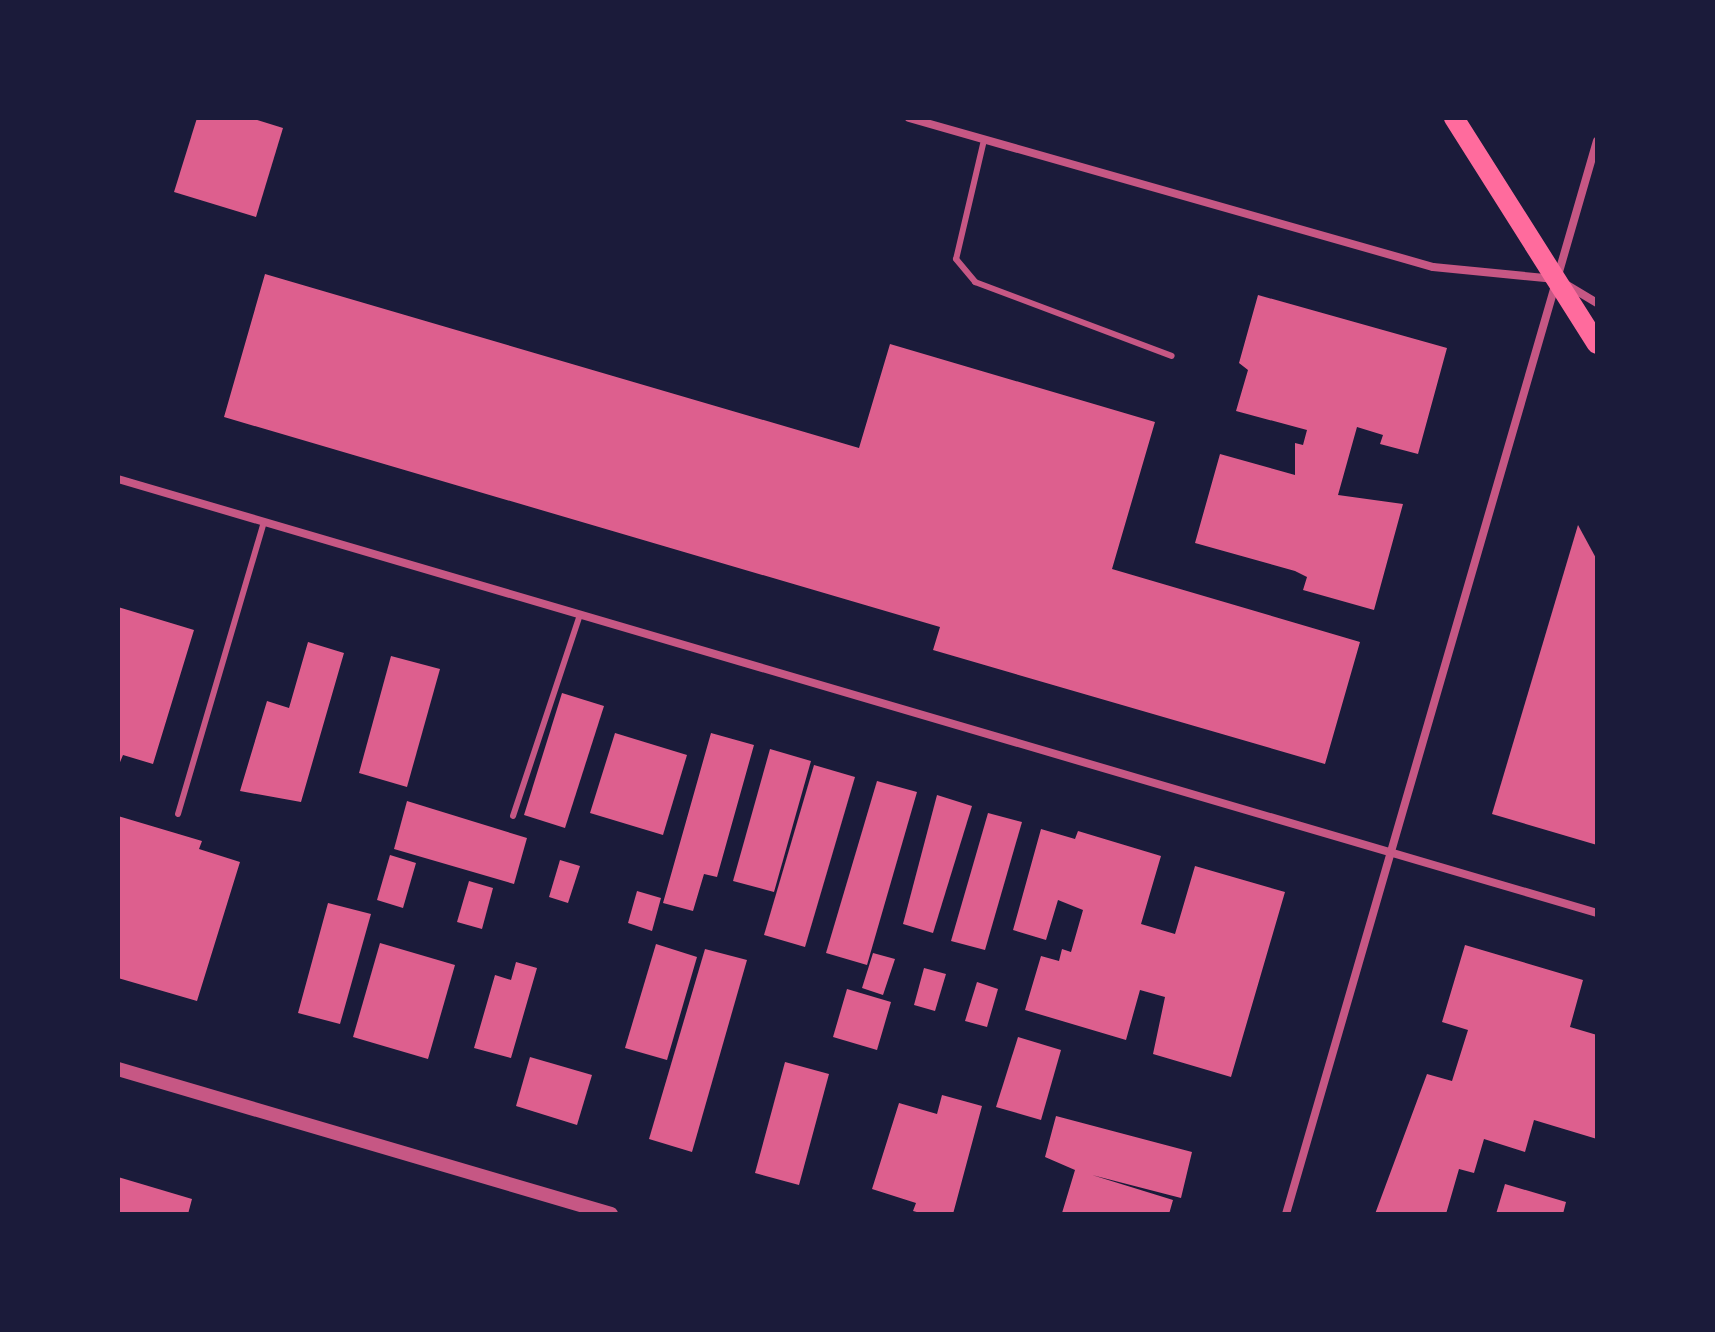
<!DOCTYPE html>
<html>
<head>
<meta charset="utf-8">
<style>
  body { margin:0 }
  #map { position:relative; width:1715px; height:1332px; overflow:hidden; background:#1b1b3a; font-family:"Crimson Pro",serif }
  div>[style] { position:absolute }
  .building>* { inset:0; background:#dd5f8e }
  .service>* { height:6px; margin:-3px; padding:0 3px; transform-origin:3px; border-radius:3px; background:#c65784 }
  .minor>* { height:8px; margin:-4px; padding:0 4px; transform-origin:4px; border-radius:4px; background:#c65784 }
  .tertiary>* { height:14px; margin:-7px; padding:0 7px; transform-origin:7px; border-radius:7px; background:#c65784 }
  .primary>* { height:20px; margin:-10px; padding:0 10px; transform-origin:10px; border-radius:10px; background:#ff6b9d }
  span { translate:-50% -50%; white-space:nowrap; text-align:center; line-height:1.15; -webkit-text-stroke:6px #1b1b3a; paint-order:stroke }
  .frame { position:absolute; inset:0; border:120px solid #1b1b3a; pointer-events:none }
</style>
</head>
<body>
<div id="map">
  <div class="building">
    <div style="clip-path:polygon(197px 118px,251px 118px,283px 128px,256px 217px,174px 192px)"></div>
    <div style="clip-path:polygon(265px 274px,859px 448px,890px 344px,1155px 422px,1112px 569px,1360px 642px,1325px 764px,933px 650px,940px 627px,224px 417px)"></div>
    <div style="clip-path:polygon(1258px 295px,1447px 348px,1418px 454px,1380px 444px,1383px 435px,1357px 427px,1338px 495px,1403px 504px,1374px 610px,1303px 590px,1307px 577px,1295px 571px,1195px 543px,1220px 454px,1295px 475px,1295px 443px,1303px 445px,1307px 430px,1236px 411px,1248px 370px,1239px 363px)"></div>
    <div style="clip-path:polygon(1578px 525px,1597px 560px,1597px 845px,1492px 814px)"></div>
    <div style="clip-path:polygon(118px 607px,194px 630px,153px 764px,123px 755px,118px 767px)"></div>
    <div style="clip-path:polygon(308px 642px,344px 653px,301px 802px,240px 791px,267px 701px,289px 708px)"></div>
    <div style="clip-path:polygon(391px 656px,440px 669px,407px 787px,359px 773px)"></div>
    <div style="clip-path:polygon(562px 693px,604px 706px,565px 828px,524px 815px)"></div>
    <div style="clip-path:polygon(615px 733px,687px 755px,663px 835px,590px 813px)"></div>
    <div style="clip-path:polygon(711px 733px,754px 745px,717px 877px,704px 874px,693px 911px,663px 903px)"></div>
    <div style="clip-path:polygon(770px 749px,811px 761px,774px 892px,733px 881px)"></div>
    <div style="clip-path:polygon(814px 765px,855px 777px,805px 947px,764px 935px)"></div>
    <div style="clip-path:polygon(877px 781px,917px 792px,867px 965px,826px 953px)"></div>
    <div style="clip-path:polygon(937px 795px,972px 806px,933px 933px,903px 924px)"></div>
    <div style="clip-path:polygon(407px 801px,527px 838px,514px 884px,394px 849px)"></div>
    <div style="clip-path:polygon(988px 813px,1022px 822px,985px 950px,951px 941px)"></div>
    <div style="clip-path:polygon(118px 816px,202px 841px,199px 849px,240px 862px,197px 1001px,118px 978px)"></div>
    <div style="clip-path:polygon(1041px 829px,1075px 839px,1078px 831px,1161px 856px,1141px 924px,1175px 934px,1195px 866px,1285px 892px,1231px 1077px,1153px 1054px,1165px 997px,1140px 990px,1126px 1040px,1025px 1010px,1041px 956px,1059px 961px,1062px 949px,1071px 952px,1083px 910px,1058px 900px,1046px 940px,1013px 930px)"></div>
    <div style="clip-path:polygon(390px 855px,416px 863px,403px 908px,377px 900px)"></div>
    <div style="clip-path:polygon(560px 860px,580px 866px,568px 903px,549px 897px)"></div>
    <div style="clip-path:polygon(469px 881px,493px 888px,482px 929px,457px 922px)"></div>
    <div style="clip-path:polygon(637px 891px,661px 898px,652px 931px,628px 923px)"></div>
    <div style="clip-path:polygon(328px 903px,371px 914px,340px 1024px,298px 1013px)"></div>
    <div style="clip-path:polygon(380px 943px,455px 965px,428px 1059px,353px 1037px)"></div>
    <div style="clip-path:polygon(656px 944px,697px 957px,667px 1060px,625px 1048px)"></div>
    <div style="clip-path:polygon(1465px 945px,1583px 980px,1570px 1027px,1597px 1035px,1597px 1139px,1534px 1120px,1525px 1152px,1484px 1139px,1474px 1173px,1459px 1169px,1446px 1214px,1375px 1214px,1427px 1074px,1452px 1081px,1468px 1030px,1442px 1022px)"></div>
    <div style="clip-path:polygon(705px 949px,747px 960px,692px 1152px,649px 1139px)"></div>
    <div style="clip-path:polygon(873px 953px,895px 959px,883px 995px,862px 988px)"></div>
    <div style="clip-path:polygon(516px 962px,537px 968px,511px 1058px,474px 1048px,495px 975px,511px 980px)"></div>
    <div style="clip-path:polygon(924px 968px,946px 974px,935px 1011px,914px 1005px)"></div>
    <div style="clip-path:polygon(977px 982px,998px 989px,987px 1027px,965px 1021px)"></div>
    <div style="clip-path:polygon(847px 989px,891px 1002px,877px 1050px,833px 1037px)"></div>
    <div style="clip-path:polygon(1018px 1037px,1061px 1050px,1041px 1120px,996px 1107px)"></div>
    <div style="clip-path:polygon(530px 1057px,592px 1075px,577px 1125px,516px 1106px)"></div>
    <div style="clip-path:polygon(785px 1062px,829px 1074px,799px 1185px,755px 1173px)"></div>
    <div style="clip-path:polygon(942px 1095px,982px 1106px,953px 1214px,924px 1214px,913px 1211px,916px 1203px,872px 1189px,899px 1103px,937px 1114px)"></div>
    <div style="clip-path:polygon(1056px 1116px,1192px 1152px,1181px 1198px,1092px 1175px,1173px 1200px,1169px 1214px,1062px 1213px,1075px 1170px,1045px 1157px)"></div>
    <div style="clip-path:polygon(118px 1177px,192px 1199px,188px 1214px,118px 1214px)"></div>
    <div style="clip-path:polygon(1505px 1184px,1566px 1202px,1563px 1214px,1496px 1214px)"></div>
  </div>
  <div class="service">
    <div style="left:984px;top:140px;width:122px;rotate:103.2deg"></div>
    <div style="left:956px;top:259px;width:30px;rotate:50deg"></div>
    <div style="left:975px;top:282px;width:210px;rotate:20.6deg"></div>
    <div style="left:178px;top:814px;width:304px;rotate:-73.6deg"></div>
    <div style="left:513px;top:816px;width:212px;rotate:-71.6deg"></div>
  </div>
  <div class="minor">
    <div style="left:909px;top:118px;width:545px;rotate:15.87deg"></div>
    <div style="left:1433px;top:267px;width:123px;rotate:5.6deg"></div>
    <div style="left:1567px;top:285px;width:35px;rotate:31deg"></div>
    <div style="left:118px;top:479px;width:1541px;rotate:16.35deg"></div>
    <div style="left:1286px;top:1214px;width:1117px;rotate:-73.84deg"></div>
  </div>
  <div class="tertiary">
    <div style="left:118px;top:1069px;width:514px;rotate:16.39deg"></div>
  </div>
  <div class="primary">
    <div style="left:1454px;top:118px;width:267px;rotate:57.7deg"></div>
  </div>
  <div class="frame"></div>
</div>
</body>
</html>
